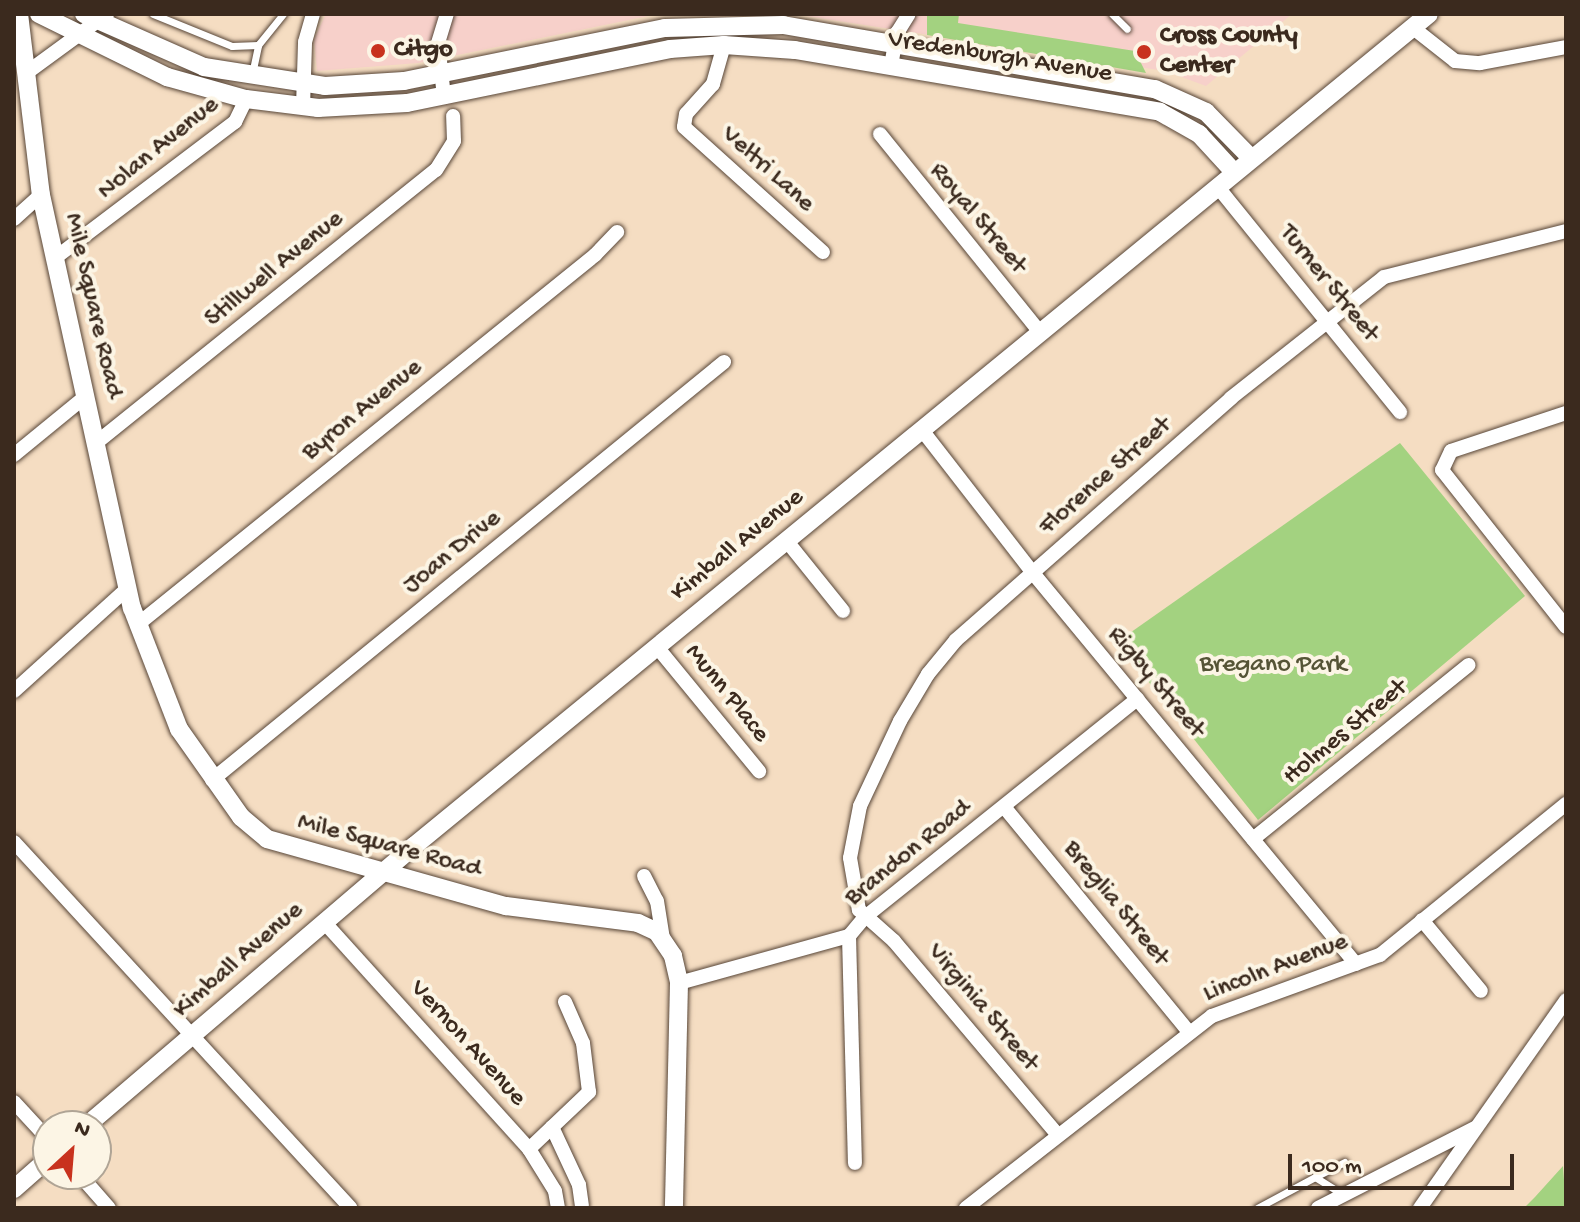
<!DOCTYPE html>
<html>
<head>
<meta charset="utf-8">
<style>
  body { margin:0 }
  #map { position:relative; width:1580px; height:1222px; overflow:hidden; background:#f5ddc2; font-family:"Gochi Hand",sans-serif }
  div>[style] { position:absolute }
  .built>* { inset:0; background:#f7d0ca }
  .green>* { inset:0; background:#a3d280 }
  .roads { filter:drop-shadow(0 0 2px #574537) drop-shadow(0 0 2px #574537) }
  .service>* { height:7px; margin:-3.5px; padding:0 3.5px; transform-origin:3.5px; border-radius:3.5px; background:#fff }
  .minor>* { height:14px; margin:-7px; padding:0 7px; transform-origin:7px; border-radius:7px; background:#fff }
  .tertiary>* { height:18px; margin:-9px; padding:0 9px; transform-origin:9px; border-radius:9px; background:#fff }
  .dots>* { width:22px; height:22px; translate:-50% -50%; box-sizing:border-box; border:4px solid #fcf5e5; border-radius:50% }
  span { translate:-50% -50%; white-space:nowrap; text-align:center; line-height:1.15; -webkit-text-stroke:8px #fcf5e5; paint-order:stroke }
  .poi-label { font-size:26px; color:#3b2a1e; font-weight:700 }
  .left { translate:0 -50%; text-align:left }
  .street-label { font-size:26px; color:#3b2a1e }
  .park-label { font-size:26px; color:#555436 }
  .frame { position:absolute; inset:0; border:16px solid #3b2a1e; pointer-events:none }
  .north { position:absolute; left:32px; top:1110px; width:80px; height:80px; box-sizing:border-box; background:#fcf5e5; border:2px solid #afa495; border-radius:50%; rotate:26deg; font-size:22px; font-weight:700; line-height:32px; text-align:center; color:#3b2a1e }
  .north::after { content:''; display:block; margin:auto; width:28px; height:36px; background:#c8321e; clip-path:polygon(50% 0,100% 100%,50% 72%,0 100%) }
  .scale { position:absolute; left:1288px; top:1154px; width:226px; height:36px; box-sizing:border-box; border:4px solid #3b2a1e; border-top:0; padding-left:10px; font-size:24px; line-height:28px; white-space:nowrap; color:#3b2a1e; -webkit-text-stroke:6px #fcf5e5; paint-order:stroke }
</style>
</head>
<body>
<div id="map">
  <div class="built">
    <div style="clip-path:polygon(326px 14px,658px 14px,418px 63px,317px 71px,314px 39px)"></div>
    <div style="clip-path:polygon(793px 14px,1292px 14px,1206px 86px,1165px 71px)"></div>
  </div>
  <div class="green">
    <div style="clip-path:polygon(927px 14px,959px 14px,958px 23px,1135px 51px,1146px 73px,927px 35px)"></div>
    <div style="clip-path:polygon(1400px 443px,1525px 596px,1258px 820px,1117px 642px)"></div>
    <div style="clip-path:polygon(1563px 1166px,1566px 1208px,1524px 1208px,1535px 1197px)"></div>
  </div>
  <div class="roads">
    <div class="service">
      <div style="left:153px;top:14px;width:85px;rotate:22.1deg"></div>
      <div style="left:232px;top:46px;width:26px;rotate:-2deg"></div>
      <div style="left:1112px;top:14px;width:21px;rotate:45deg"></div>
      <div style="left:252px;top:74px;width:30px;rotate:-78deg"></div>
      <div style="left:258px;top:45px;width:40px;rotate:-51deg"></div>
      <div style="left:1315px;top:1177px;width:33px;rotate:-27deg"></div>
      <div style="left:1257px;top:1208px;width:66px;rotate:-28.1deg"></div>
      <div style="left:1315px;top:1177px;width:32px;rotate:32deg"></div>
    </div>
    <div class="minor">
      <div style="left:1412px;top:27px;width:55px;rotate:38.3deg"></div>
      <div style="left:1455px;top:61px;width:25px;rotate:5deg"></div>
      <div style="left:1480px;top:63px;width:87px;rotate:-10.5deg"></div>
      <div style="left:724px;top:45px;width:41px;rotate:105.8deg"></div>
      <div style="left:713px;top:84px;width:40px;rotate:132deg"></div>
      <div style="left:686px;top:114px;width:13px;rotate:99deg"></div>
      <div style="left:684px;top:127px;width:187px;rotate:42deg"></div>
      <div style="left:891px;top:66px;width:34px;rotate:-80deg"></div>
      <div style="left:897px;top:33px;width:22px;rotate:-58deg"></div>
      <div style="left:25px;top:74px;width:102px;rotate:-36.2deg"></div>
      <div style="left:444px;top:97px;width:54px;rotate:-96.3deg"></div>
      <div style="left:438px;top:43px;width:30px;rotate:-73deg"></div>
      <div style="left:303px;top:107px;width:65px;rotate:-88.2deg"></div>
      <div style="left:305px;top:42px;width:29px;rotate:-74deg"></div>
      <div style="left:880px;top:134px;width:255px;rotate:51.1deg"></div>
      <div style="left:1217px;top:186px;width:291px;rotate:51deg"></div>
      <div style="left:14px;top:219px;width:36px;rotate:-42deg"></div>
      <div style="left:55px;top:258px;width:226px;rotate:-37.1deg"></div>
      <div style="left:235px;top:122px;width:25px;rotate:-64deg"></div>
      <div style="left:1566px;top:413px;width:121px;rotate:161.7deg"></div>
      <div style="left:1451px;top:451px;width:21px;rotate:115deg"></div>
      <div style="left:1442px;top:470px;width:200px;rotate:51.7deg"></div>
      <div style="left:922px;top:430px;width:181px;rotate:52.2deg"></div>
      <div style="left:1033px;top:573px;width:507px;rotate:50.44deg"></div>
      <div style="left:96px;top:443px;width:436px;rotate:-38.8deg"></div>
      <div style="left:436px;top:170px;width:34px;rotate:-58deg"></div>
      <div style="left:454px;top:141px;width:25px;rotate:-92deg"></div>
      <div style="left:14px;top:455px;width:93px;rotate:-39.3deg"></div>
      <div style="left:786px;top:540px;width:91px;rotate:51.2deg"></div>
      <div style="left:137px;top:625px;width:589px;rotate:-38.93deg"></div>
      <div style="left:595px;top:255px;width:32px;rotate:-46deg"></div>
      <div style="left:657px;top:647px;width:161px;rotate:50.6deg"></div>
      <div style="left:14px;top:691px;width:154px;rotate:-42.1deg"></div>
      <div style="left:212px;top:780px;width:661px;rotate:-39.23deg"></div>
      <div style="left:1005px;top:808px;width:290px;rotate:50.6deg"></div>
      <div style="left:1253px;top:839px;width:277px;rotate:-38.9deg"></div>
      <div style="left:14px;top:842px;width:497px;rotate:47.4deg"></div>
      <div style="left:644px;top:876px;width:28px;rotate:63deg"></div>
      <div style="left:657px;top:901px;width:36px;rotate:81deg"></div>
      <div style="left:1422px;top:920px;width:92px;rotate:50.3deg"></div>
      <div style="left:324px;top:922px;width:306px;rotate:47.9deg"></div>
      <div style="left:529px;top:1149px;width:49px;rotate:58.2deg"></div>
      <div style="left:555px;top:1191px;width:17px;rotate:80deg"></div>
      <div style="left:849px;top:936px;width:227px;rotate:88.5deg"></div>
      <div style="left:679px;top:983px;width:176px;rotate:-15.5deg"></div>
      <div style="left:849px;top:936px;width:25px;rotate:-50deg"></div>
      <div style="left:865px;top:917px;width:349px;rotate:-38.7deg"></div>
      <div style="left:14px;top:1102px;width:50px;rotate:47.4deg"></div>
      <div style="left:552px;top:1127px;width:64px;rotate:65deg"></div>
      <div style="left:579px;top:1185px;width:21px;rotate:82deg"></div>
      <div style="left:1057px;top:1134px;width:253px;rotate:-130.2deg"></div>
      <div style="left:894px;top:941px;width:47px;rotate:-138.5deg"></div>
      <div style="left:859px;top:910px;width:53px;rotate:-99.8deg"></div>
      <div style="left:850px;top:858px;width:53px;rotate:-79.1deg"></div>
      <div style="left:860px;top:806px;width:94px;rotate:-64.8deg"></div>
      <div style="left:900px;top:721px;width:55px;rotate:-59.2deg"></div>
      <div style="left:928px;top:674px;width:44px;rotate:-50.5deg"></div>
      <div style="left:956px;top:640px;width:366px;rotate:-41.3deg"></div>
      <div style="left:1231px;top:398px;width:195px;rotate:-38.3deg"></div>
      <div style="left:1384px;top:277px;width:188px;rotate:-14.2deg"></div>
      <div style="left:529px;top:1149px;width:83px;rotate:-43.5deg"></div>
      <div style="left:589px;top:1092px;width:49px;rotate:-97deg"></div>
      <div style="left:583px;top:1043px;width:45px;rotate:-113.7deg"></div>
      <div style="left:79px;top:1174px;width:45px;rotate:48.6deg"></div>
      <div style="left:966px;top:1208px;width:312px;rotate:-38deg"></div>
      <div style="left:1212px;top:1016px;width:179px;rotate:-20deg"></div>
      <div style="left:1380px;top:955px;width:240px;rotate:-39.1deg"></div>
      <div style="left:1318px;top:1208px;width:176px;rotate:-27deg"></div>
      <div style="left:1420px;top:1208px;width:254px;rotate:-54.9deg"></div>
    </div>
    <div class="tertiary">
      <div style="left:19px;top:14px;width:182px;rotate:83.1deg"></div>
      <div style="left:41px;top:195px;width:423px;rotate:77.6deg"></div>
      <div style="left:132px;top:608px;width:130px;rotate:68.8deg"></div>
      <div style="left:179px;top:729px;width:108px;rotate:54.8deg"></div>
      <div style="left:241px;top:817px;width:34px;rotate:40deg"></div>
      <div style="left:267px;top:839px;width:248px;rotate:15.7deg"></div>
      <div style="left:506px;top:906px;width:133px;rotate:7.3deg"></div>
      <div style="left:638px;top:923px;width:21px;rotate:25deg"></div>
      <div style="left:657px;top:932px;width:29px;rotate:56deg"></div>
      <div style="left:673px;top:956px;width:28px;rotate:77deg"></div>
      <div style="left:679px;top:983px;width:225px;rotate:91.3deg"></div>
      <div style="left:39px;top:14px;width:143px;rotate:26.2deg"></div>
      <div style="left:167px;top:77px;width:82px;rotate:15.6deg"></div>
      <div style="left:246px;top:99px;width:73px;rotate:7.1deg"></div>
      <div style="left:318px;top:108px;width:89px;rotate:-3.2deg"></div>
      <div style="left:407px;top:103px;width:268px;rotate:-11.6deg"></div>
      <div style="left:670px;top:49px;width:54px;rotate:-4.2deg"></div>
      <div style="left:724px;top:45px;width:71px;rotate:4deg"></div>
      <div style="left:795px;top:50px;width:370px;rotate:9.6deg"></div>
      <div style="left:1160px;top:112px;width:45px;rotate:29.4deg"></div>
      <div style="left:1199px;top:134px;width:52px;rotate:47.4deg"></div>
      <div style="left:84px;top:14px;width:131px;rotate:23.8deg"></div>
      <div style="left:204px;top:67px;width:122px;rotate:8.9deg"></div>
      <div style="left:325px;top:86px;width:79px;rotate:-3.6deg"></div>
      <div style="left:404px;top:81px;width:266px;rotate:-11.5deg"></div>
      <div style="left:665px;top:28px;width:118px;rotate:-1.5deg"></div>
      <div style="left:783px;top:25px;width:377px;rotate:9.8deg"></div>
      <div style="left:1155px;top:89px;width:56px;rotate:24.3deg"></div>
      <div style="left:1206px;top:112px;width:64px;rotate:45.6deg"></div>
      <div style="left:86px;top:1126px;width:431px;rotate:-40.5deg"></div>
      <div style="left:414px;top:846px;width:1312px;rotate:-39.34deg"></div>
      <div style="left:14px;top:1189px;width:45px;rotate:-41.4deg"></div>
    </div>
  </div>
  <div class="dots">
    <div style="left:378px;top:51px;background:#c8321e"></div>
    <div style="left:1144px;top:52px;background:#c8321e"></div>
  </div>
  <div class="poi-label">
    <span class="left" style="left:1160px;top:52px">Cross County<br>Center</span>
    <span class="left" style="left:394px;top:51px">Citgo</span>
  </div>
  <div class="street-label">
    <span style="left:1000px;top:58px;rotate:9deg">Vredenburgh Avenue</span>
    <span style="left:159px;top:149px;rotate:-39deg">Nolan Avenue</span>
    <span style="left:767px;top:170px;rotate:42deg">Veltri Lane</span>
    <span style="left:977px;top:219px;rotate:50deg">Royal Street</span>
    <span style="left:275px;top:270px;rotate:-39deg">Stillwell Avenue</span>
    <span style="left:1328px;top:284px;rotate:51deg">Turner Street</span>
    <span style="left:92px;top:306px;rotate:77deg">Mile Square Road</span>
    <span style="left:363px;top:411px;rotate:-39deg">Byron Avenue</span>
    <span style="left:1106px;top:477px;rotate:-41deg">Florence Street</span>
    <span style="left:738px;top:546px;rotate:-39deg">Kimball Avenue</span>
    <span style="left:453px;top:553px;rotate:-39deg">Joan Drive</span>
    <span style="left:1155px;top:683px;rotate:50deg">Rigby Street</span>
    <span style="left:726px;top:694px;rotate:51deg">Munn Place</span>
    <span style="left:1346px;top:733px;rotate:-39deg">Holmes Street</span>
    <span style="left:389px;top:847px;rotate:15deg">Mile Square Road</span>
    <span style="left:909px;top:854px;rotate:-39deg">Brandon Road</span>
    <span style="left:1115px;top:904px;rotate:51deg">Breglia Street</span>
    <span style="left:239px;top:961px;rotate:-41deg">Kimball Avenue</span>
    <span style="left:1276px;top:969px;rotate:-21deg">Lincoln Avenue</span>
    <span style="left:982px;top:1008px;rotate:50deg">Virginia Street</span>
    <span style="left:467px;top:1044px;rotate:48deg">Vernon Avenue</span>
  </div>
  <div class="park-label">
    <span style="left:1273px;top:666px">Bregano Park</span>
  </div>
  <div class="frame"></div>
  <div class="north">N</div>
  <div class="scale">100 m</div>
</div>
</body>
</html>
